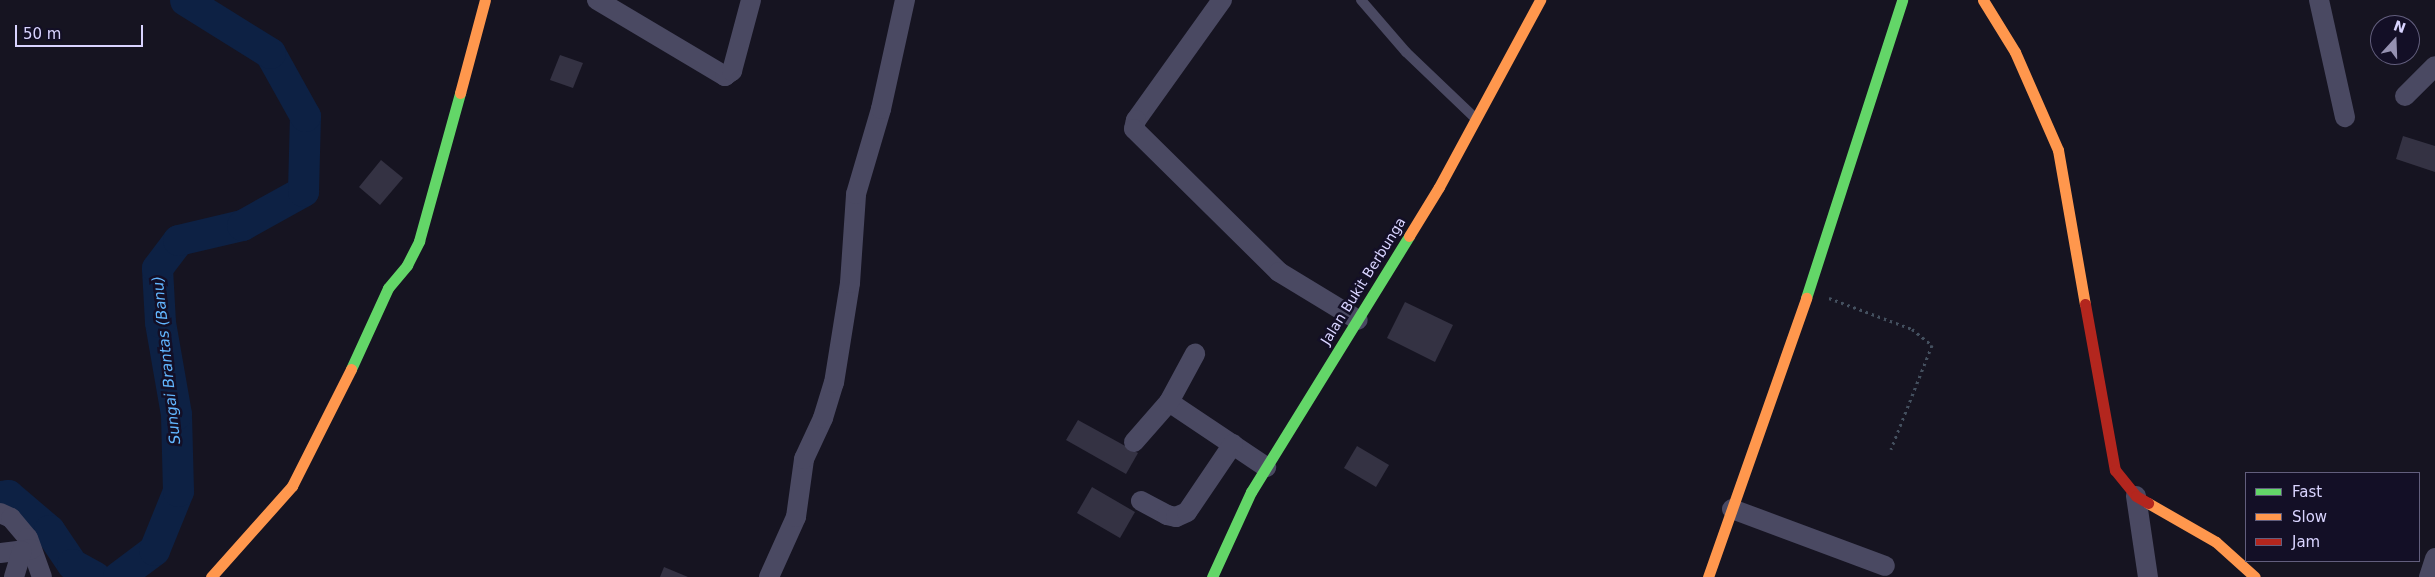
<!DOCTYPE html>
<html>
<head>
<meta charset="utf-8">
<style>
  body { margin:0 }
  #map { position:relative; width:2435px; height:577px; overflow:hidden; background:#161421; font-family:"DejaVu Sans",sans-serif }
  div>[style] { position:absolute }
  .river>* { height:31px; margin:-15.5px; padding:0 15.5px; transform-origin:15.5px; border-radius:15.5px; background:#0d2144 }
  .building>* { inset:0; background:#343243 }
  .path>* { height:3px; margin-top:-1.5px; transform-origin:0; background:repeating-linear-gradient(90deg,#44505f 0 2.5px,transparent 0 6.5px) }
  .lane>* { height:10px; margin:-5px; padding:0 5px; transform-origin:5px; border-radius:5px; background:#4a4962 }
  .street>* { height:20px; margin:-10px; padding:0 10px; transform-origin:10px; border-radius:10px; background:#4a4962 }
  .fast>* { height:11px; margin:-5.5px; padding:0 5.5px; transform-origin:5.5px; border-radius:5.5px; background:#63d668 }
  .slow>* { height:11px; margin:-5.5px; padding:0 5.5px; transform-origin:5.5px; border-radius:5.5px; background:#ff974d }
  .jam>* { height:11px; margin:-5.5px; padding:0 5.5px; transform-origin:5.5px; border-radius:5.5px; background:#b3261e }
  span { translate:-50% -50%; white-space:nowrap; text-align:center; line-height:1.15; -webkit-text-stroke:5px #130f26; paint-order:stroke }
  .street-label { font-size:14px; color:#d9d4ff }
  .water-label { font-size:15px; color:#62b6ff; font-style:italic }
  .legend { position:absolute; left:2245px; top:472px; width:175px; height:90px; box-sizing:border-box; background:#130f26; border:1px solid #625e7d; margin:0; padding:6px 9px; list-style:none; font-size:15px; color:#d9d4ff }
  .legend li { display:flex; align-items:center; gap:10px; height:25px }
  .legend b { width:25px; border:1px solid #625e7d }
  .north { position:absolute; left:2370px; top:15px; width:50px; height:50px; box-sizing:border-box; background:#130f26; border:1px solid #625e7d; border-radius:50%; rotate:20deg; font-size:14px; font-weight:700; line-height:20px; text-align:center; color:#d9d4ff }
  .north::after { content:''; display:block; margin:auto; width:18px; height:22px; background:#9591b1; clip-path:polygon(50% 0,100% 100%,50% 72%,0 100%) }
  .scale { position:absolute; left:15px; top:25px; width:128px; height:22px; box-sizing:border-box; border:2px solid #d9d4ff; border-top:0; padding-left:6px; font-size:15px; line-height:18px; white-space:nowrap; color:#d9d4ff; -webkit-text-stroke:4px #130f26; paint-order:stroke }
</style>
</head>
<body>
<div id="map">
  <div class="river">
    <div style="left:0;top:496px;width:8px;rotate:-7deg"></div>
    <div style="left:8px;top:495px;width:54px;rotate:40.5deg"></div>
    <div style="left:49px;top:530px;width:41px;rotate:55.9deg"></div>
    <div style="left:72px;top:564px;width:26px;rotate:29deg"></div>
    <div style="left:118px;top:577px;width:45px;rotate:-36.9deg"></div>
    <div style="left:154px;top:550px;width:64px;rotate:-67.9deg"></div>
    <div style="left:178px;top:491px;width:77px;rotate:-91.5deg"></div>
    <div style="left:176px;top:414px;width:93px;rotate:-99.9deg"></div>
    <div style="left:160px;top:322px;width:54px;rotate:-93.2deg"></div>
    <div style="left:157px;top:268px;width:35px;rotate:-53deg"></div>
    <div style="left:178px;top:240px;width:66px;rotate:-13.2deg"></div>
    <div style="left:242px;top:225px;width:70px;rotate:-29.1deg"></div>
    <div style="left:303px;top:191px;width:75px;rotate:-88.5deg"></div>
    <div style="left:305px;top:116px;width:72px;rotate:-119.1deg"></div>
    <div style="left:270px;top:53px;width:100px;rotate:-148.1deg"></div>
  </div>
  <div class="building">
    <div style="clip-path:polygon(560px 55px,583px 63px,573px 88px,550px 80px)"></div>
    <div style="clip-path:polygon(2403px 136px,2435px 146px,2435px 172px,2396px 159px)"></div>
    <div style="clip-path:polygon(381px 160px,403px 178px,380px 205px,359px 187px)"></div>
    <div style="clip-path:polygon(1405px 302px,1453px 325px,1435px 362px,1387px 338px)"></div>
    <div style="clip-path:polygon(1078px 420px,1138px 453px,1126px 474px,1066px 440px)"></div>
    <div style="clip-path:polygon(1357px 446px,1389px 465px,1376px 487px,1344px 468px)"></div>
    <div style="clip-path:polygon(1092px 487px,1135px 512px,1120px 538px,1077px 513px)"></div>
    <div style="clip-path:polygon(664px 567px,688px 577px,660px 577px)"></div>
  </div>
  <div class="path">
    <div style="left:1829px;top:298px;width:89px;rotate:20.5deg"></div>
    <div style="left:1912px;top:329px;width:26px;rotate:39deg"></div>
    <div style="left:1932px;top:345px;width:112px;rotate:111.5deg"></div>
  </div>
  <div class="lane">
    <div style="left:1361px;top:0;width:69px;rotate:49.1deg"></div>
    <div style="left:1406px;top:52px;width:95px;rotate:43.7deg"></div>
  </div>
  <div class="street">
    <div style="left:597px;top:0;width:149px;rotate:30.7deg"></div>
    <div style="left:725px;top:76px;width:9px;rotate:-36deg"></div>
    <div style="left:732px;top:71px;width:73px;rotate:-75deg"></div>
    <div style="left:1222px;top:0;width:148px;rotate:125.6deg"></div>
    <div style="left:1136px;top:120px;width:9px;rotate:103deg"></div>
    <div style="left:1134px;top:129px;width:204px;rotate:44.6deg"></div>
    <div style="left:1279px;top:272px;width:92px;rotate:31.3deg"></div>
    <div style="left:2319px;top:0;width:120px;rotate:77.5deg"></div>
    <div style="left:2405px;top:96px;width:42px;rotate:-45deg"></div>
    <div style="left:1169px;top:402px;width:117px;rotate:33.8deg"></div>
    <div style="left:1134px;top:442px;width:53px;rotate:-48.8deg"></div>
    <div style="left:1169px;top:402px;width:55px;rotate:-61.6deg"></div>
    <div style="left:2136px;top:496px;width:82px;rotate:81.6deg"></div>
    <div style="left:1141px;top:501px;width:30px;rotate:28deg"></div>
    <div style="left:1167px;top:515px;width:9px;rotate:13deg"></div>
    <div style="left:1176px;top:517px;width:12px;rotate:-24deg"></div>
    <div style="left:1187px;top:512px;width:82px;rotate:-55.9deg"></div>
    <div style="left:1732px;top:509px;width:163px;rotate:20.4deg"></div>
    <div style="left:0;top:513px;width:12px;rotate:24deg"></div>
    <div style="left:11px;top:518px;width:26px;rotate:50deg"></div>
    <div style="left:28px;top:538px;width:41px;rotate:70.3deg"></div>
    <div style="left:0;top:553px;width:32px;rotate:-7deg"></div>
    <div style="left:14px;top:577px;width:27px;rotate:-73deg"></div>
    <div style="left:769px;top:577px;width:66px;rotate:-65.8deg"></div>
    <div style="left:796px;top:517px;width:59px;rotate:-82.1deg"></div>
    <div style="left:804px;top:459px;width:45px;rotate:-65.1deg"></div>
    <div style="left:823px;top:418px;width:37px;rotate:-73deg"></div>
    <div style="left:834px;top:383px;width:101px;rotate:-80.9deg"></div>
    <div style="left:850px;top:283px;width:89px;rotate:-86.1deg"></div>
    <div style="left:856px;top:194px;width:89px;rotate:-73.6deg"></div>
    <div style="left:881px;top:109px;width:112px;rotate:-77.6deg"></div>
    <div style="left:2429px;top:577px;width:20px;rotate:-72deg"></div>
  </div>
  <div class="fast">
    <div style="left:1806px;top:298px;width:313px;rotate:-72.1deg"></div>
    <div style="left:351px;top:369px;width:89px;rotate:-65.4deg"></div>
    <div style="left:388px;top:288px;width:30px;rotate:-50deg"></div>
    <div style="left:407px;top:265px;width:27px;rotate:-63deg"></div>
    <div style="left:419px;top:241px;width:154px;rotate:-74.5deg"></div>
    <div style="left:1212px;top:577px;width:94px;rotate:-65.4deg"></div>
    <div style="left:1251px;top:492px;width:301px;rotate:-58.3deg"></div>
  </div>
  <div class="slow">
    <div style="left:1983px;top:0;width:61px;rotate:58.4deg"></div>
    <div style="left:2015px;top:52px;width:107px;rotate:66.3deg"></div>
    <div style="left:2058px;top:150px;width:156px;rotate:80.1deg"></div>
    <div style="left:460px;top:93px;width:96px;rotate:-75deg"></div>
    <div style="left:1409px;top:236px;width:57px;rotate:-58.5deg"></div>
    <div style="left:1439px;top:187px;width:213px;rotate:-61.6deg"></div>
    <div style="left:2148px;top:503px;width:78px;rotate:29.8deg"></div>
    <div style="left:2216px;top:542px;width:52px;rotate:41.9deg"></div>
    <div style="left:211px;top:577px;width:122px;rotate:-48.3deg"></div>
    <div style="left:292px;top:486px;width:131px;rotate:-63.2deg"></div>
    <div style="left:1708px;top:577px;width:296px;rotate:-70.6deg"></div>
  </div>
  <div class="jam">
    <div style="left:2085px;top:304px;width:169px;rotate:79.8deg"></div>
    <div style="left:2115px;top:470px;width:33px;rotate:51deg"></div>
    <div style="left:2136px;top:496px;width:14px;rotate:30deg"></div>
  </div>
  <div class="street-label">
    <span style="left:1363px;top:281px;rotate:-58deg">Jalan Bukit Berbunga</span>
  </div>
  <div class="water-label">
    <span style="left:167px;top:360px;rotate:-96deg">Sungai Brantas (Banu)</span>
  </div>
  <ul class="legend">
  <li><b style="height:6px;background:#63d668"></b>Fast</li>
  <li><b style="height:6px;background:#ff974d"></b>Slow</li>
  <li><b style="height:6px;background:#b3261e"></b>Jam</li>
  </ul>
  <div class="north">N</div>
  <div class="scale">50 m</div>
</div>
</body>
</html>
